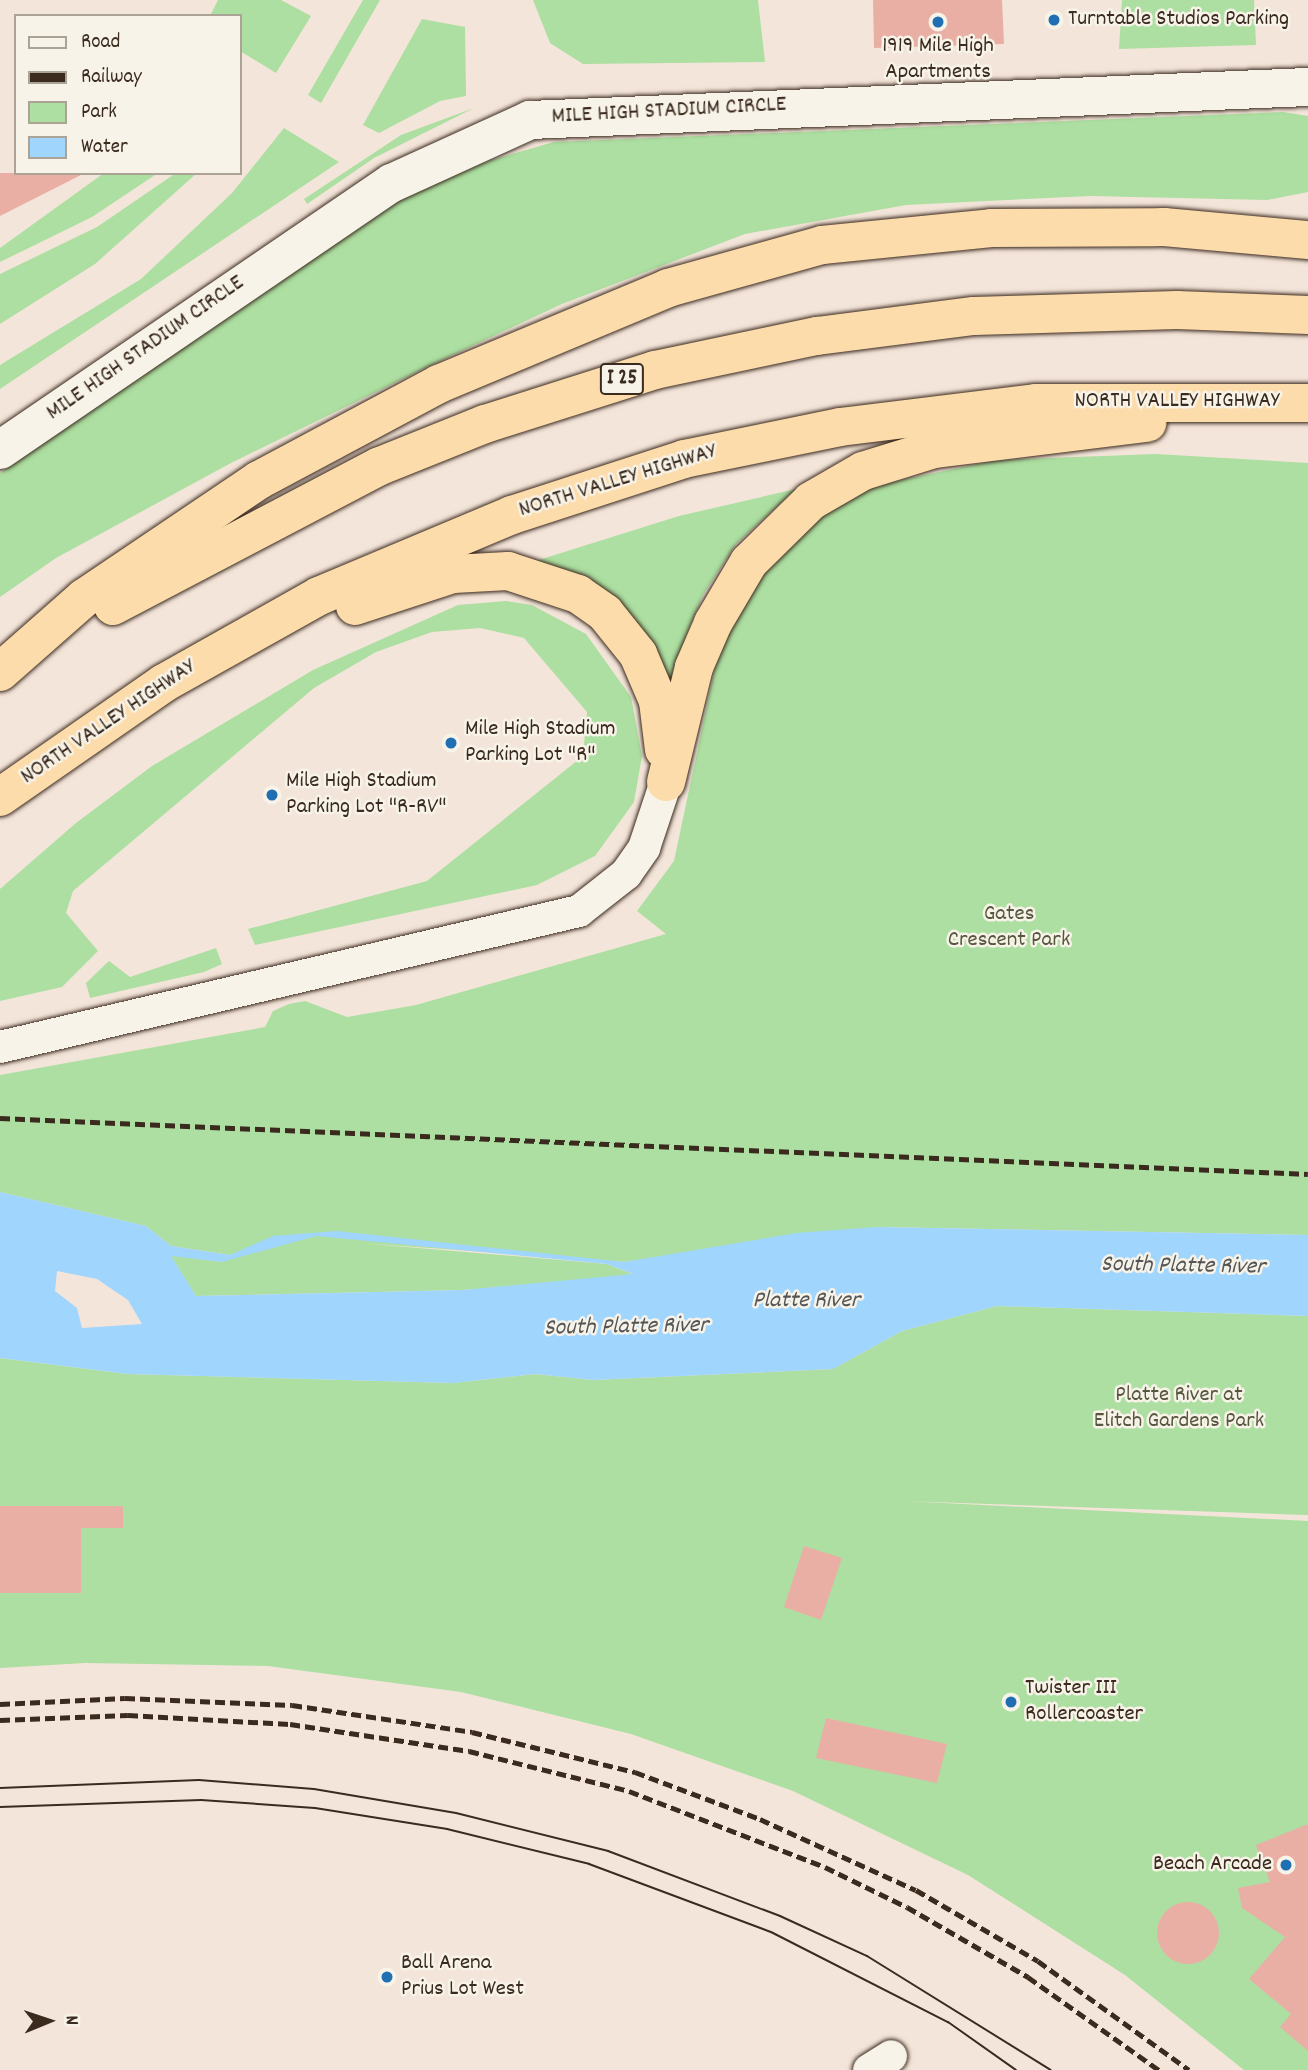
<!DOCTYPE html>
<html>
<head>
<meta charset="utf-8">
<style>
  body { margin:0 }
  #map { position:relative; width:1308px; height:2070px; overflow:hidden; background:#f4e5da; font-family:Dekko,sans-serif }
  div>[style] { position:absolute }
  .green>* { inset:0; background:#acdfa1 }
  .water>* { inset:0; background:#a0d5fe }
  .building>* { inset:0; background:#e9afa4 }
  .round { border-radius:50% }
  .roads { filter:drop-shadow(0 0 2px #3b2a1e) drop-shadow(0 0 2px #3b2a1e) }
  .minor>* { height:32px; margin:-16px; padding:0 16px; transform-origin:16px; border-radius:16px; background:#f7f3e8 }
  .tertiary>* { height:38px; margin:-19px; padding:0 19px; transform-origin:19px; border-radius:19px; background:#f7f3e8 }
  .motorway>* { height:38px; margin:-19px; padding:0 19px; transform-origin:19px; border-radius:19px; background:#fddcac }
  .tram>* { height:2px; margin:-1px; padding:0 1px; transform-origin:1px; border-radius:1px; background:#3b2a1e }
  .rail>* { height:5px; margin-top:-2.5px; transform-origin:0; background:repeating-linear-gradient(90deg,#3b2a1e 0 10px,transparent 0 15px) }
  .dots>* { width:19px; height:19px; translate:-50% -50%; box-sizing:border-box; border:4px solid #f7f3e8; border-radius:50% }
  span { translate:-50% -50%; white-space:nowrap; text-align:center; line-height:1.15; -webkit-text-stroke:5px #f7f3e8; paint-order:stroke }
  .shield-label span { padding:2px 5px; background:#f7f3e8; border:2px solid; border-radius:5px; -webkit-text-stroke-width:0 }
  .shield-label { font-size:21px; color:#3b2a1e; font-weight:700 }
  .poi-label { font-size:23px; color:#3b2a1e }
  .left { translate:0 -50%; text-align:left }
  .right { translate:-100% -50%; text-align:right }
  .street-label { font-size:23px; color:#3b2a1e }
  .park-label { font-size:23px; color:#57573f }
  .water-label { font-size:24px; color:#545556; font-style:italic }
  .legend { position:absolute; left:14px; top:14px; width:228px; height:161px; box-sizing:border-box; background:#f7f3e8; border:2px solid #aca397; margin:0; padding:9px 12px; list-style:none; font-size:21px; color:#3b2a1e }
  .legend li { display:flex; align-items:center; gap:14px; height:35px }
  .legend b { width:35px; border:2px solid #aca397 }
  .north { position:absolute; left:14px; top:1986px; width:70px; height:70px; -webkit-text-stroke:5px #f7f3e8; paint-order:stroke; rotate:88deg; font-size:19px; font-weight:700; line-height:28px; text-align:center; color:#3b2a1e }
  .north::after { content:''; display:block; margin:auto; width:24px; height:32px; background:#3b2a1e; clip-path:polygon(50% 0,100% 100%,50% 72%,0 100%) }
</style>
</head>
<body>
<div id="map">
  <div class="green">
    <div style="clip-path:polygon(218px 0,281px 0,311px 16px,276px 73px,240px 51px,240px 16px,210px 16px)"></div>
    <div style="clip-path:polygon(363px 0,380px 0,321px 103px,308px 95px)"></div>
    <div style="clip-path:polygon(533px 0,758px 0,765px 62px,583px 64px,550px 43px)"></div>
    <div style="clip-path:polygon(1122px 0,1254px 0,1256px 45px,1119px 49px)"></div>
    <div style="clip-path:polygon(422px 19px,465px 27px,466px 96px,440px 101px,379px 133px,363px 125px)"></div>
    <div style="clip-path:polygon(474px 108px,374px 158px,307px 204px,304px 199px,401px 135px)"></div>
    <div style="clip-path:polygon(1283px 112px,1308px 116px,1308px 192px,1267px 200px,1090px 196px,906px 205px,745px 234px,562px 304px,419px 371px,231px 463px,56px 558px,0 597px,0 473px,400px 199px,474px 165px,554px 142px)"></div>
    <div style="clip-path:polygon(284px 128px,339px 162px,0 389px,0 365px,141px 279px,232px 193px)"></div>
    <div style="clip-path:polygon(104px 173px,158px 173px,92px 217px,0 262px,0 248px)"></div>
    <div style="clip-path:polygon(176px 173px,197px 173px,95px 264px,0 324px,0 274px,97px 227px)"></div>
    <div style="clip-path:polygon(1156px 454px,1308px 463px,1308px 1235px,877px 1227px,624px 1262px,360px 1243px,607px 1264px,635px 1275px,463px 1290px,196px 1296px,170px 1255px,222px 1262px,230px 1255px,171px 1246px,146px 1226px,0 1192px,0 1075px,265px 1027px,273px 1011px,289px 1004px,305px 1001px,347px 1017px,416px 1005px,666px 934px,637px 911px,674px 861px,720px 644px,759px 577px,825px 514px,872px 486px,997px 460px)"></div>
    <div style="clip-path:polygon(796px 489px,736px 544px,703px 595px,686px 636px,673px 722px,660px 672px,526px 564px,679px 516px)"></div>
    <div style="clip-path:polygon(506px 601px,532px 605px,586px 634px,631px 697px,642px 756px,634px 802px,595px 856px,537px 885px,255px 945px,248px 929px,427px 881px,583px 756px,587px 712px,524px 638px,480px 628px,432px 632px,376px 652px,314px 688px,73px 891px,66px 913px,98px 951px,62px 987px,0 1001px,0 889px,76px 823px,152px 766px,313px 670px,458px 605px)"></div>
    <div style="clip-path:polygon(216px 948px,222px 964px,204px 972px,90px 998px,86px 983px,109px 961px,130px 977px)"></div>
    <div style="clip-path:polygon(997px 1306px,1308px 1316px,1308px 1515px,903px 1501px,1308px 1521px,1308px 2070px,1244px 2070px,1125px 1975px,968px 1875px,793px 1791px,631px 1734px,461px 1692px,268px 1666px,85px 1663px,0 1668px,0 1358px,128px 1374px,453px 1383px,535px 1374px,593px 1380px,833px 1369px,902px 1331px)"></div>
  </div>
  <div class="water">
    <div style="clip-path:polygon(evenodd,0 1192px,146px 1226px,171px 1246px,230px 1255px,273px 1236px,337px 1231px,624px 1262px,796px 1233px,877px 1227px,1308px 1235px,1308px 1316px,997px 1306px,902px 1331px,833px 1369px,593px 1380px,535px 1374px,453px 1383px,128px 1374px,0 1358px,0 1192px,316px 1236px,607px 1264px,633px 1274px,463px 1290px,196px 1296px,171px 1256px,222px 1262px,316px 1236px,0 1192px,57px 1271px,97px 1279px,128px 1300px,142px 1324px,82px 1328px,77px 1308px,55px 1291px,57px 1271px)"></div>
  </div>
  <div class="building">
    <div style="clip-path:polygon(873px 0,1002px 0,1004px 44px,874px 48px)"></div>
    <div style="clip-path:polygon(0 173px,85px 173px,0 216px)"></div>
    <div style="clip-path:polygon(0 1506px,123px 1506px,123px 1528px,81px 1528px,81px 1593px,0 1593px)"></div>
    <div style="clip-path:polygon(804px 1546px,842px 1558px,821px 1620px,784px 1607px)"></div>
    <div style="clip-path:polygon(826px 1718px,947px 1744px,937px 1783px,816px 1758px)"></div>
    <div style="clip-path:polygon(1308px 1824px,1308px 2051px,1280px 2027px,1291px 2014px,1249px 1979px,1285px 1937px,1242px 1908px,1238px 1888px,1270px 1882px,1256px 1845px)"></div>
    <div class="round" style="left:1157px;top:1902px;width:62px;height:62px"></div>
  </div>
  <div class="roads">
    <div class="minor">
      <div style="left:0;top:1047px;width:595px;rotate:-13.22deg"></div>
      <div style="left:579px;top:911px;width:60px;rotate:-38.2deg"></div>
      <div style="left:626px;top:874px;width:32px;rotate:-55deg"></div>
      <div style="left:644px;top:848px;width:70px;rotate:-71.6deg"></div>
      <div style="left:869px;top:2070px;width:26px;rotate:-32deg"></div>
    </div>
    <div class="tertiary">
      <div style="left:0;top:450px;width:474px;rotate:-34.3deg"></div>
      <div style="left:392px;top:183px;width:152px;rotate:-24.5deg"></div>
      <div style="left:530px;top:120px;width:779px;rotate:-2.43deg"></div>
    </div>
    <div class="motorway">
      <div style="left:113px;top:606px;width:301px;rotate:-27.7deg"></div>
      <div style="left:380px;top:466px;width:113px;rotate:-21.8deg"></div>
      <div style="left:485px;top:424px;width:178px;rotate:-17.6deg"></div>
      <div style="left:655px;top:370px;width:166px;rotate:-11.9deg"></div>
      <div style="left:817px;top:336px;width:158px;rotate:-7.3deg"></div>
      <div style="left:974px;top:316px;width:203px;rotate:-1.7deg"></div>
      <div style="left:1177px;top:310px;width:131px;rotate:2.2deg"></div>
      <div style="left:355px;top:606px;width:103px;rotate:-18.1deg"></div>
      <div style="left:453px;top:574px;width:55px;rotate:-3.1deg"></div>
      <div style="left:508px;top:571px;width:74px;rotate:18.2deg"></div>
      <div style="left:578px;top:594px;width:33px;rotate:35deg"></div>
      <div style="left:605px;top:613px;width:53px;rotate:51.2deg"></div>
      <div style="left:638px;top:654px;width:51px;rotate:66.9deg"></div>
      <div style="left:658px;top:701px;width:49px;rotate:83deg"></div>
      <div style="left:0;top:672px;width:112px;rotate:-41.4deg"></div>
      <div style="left:84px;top:598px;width:211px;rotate:-34deg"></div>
      <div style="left:259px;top:480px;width:204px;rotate:-28.1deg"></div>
      <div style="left:439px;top:384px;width:248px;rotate:-22.7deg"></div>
      <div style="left:668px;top:288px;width:160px;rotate:-15.6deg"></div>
      <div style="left:822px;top:245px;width:170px;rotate:-5.7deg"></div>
      <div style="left:991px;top:228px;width:173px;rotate:-0.3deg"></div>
      <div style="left:1164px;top:227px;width:145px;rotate:5.2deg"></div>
      <div style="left:666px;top:782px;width:118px;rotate:-76.3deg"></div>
      <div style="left:694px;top:667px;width:48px;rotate:-66.6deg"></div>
      <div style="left:713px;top:623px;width:71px;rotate:-59.5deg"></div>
      <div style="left:749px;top:562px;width:87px;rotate:-44.5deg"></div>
      <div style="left:811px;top:501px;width:60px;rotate:-30deg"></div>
      <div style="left:863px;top:471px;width:74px;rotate:-17.2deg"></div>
      <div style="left:934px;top:449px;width:215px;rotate:-7deg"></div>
      <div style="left:0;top:797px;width:200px;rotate:-34.8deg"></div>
      <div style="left:164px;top:683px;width:178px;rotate:-29.3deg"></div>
      <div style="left:319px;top:596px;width:209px;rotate:-22.8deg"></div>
      <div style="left:512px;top:515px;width:181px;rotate:-18deg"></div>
      <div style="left:684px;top:459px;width:159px;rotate:-11.6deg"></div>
      <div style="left:840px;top:427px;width:197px;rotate:-7deg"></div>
      <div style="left:1036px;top:403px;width:272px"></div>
    </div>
  </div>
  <div class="tram">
    <div style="left:0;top:1788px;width:199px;rotate:-2.3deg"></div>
    <div style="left:199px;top:1780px;width:115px;rotate:4.5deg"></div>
    <div style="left:314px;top:1789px;width:144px;rotate:9.6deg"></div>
    <div style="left:456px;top:1813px;width:157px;rotate:14deg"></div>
    <div style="left:608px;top:1851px;width:184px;rotate:20.7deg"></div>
    <div style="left:780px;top:1916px;width:96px;rotate:24.7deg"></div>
    <div style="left:867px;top:1956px;width:216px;rotate:31.8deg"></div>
    <div style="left:0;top:1807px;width:201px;rotate:-2deg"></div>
    <div style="left:201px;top:1800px;width:114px;rotate:4deg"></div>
    <div style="left:315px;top:1808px;width:134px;rotate:9deg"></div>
    <div style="left:447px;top:1829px;width:146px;rotate:13.8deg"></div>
    <div style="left:589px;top:1864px;width:194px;rotate:20.5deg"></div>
    <div style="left:771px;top:1932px;width:199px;rotate:27deg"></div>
    <div style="left:948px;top:2022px;width:83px;rotate:35.2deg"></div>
  </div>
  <div class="rail">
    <div style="left:0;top:1118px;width:1309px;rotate:2.45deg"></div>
    <div style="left:0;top:1704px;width:125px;rotate:-2.7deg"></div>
    <div style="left:125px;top:1698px;width:167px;rotate:2.4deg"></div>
    <div style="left:292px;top:1705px;width:182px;rotate:8.5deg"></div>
    <div style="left:472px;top:1732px;width:168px;rotate:13.8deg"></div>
    <div style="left:635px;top:1772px;width:134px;rotate:20.6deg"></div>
    <div style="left:760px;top:1819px;width:171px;rotate:24.5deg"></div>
    <div style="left:916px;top:1890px;width:141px;rotate:30.2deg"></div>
    <div style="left:1038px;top:1961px;width:186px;rotate:35.8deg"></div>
    <div style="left:0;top:1720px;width:128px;rotate:-2.2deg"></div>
    <div style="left:128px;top:1715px;width:162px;rotate:3.2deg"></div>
    <div style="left:290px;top:1724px;width:181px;rotate:8.6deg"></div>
    <div style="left:469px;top:1751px;width:165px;rotate:14deg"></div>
    <div style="left:629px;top:1791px;width:210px;rotate:21.2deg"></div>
    <div style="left:825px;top:1867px;width:91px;rotate:26deg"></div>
    <div style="left:907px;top:1907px;width:140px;rotate:30deg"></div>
    <div style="left:1028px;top:1977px;width:161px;rotate:35.4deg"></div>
  </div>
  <div class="dots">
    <div style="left:1054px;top:20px;background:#1f6fb2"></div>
    <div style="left:938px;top:22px;background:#1f6fb2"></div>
    <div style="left:451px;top:743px;background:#1f6fb2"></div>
    <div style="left:272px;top:795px;background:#1f6fb2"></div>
    <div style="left:1011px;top:1702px;background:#1f6fb2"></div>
    <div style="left:1286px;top:1865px;background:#1f6fb2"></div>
    <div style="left:387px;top:1977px;background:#1f6fb2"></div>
  </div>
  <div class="shield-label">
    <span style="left:622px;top:379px">I 25</span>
  </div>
  <div class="poi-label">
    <span class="left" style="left:1068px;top:20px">Turntable Studios Parking</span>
    <span style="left:938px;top:60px">1919 Mile High<br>Apartments</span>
    <span class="left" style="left:465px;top:743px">Mile High Stadium<br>Parking Lot "R"</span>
    <span class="left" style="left:286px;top:795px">Mile High Stadium<br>Parking Lot "R-RV"</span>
    <span class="left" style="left:1025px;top:1702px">Twister III<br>Rollercoaster</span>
    <span class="right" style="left:1272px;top:1865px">Beach Arcade</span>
    <span class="left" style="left:401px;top:1977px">Ball Arena<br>Prius Lot West</span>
  </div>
  <div class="street-label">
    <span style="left:669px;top:112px;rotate:-3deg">MILE HIGH STADIUM CIRCLE</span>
    <span style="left:146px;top:349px;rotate:-35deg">MILE HIGH STADIUM CIRCLE</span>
    <span style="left:1177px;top:402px">NORTH VALLEY HIGHWAY</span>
    <span style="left:618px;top:482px;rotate:-17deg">NORTH VALLEY HIGHWAY</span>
    <span style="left:109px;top:723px;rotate:-34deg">NORTH VALLEY HIGHWAY</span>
  </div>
  <div class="park-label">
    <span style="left:1009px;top:928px">Gates<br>Crescent Park</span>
    <span style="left:1179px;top:1409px">Platte River at<br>Elitch Gardens Park</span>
  </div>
  <div class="water-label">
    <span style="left:1183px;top:1267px;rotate:1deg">South Platte River</span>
    <span style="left:806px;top:1302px">Platte River</span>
    <span style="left:626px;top:1328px;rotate:-1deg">South Platte River</span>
  </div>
  <ul class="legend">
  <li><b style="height:9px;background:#f7f3e8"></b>Road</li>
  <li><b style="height:9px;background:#3b2a1e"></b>Railway</li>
  <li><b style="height:19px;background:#acdfa1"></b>Park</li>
  <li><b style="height:19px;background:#a0d5fe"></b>Water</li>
  </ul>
  <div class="north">N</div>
</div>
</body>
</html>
